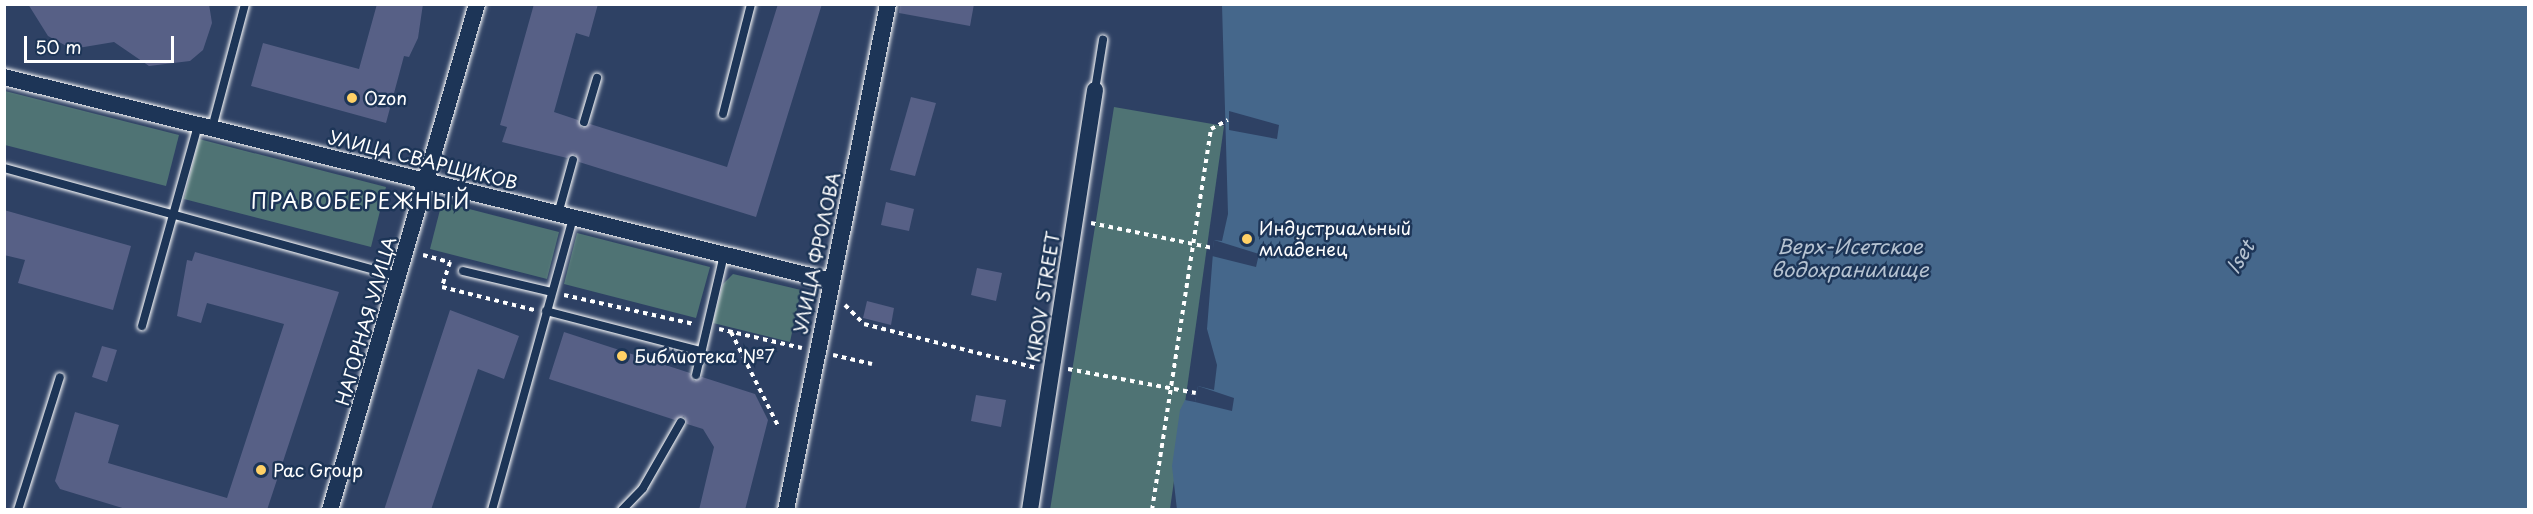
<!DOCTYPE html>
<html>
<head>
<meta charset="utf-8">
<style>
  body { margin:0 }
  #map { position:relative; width:2533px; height:514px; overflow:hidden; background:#2e4164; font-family:"Playpen Sans",sans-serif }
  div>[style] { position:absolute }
  .green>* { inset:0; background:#4f7374 }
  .water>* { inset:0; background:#45678b }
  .pier>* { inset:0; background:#2e4164 }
  .building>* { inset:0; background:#576086 }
  .path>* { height:4px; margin-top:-2px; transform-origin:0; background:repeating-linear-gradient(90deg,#fff 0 4.5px,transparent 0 9px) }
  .roads { filter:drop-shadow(0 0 2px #fff) drop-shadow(0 0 2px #fff) }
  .service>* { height:8px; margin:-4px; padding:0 4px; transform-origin:4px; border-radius:4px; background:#1d3557 }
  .minor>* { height:16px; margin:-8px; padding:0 8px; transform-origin:8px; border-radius:8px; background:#1d3557 }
  .dots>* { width:16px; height:16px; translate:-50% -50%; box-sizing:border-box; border:3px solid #1d3557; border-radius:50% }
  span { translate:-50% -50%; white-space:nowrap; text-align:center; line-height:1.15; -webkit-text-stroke:5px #1d3557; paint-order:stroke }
  .poi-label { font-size:18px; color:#fff }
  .left { translate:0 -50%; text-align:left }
  .street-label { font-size:18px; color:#fff }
  .water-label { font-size:20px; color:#b5c2d1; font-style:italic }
  .quarter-label { font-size:21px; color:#fff; letter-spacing:1.5px }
  .frame { position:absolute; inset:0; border:6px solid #fff; pointer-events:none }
  .scale { position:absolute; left:24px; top:36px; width:150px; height:27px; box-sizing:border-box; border:3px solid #fff; border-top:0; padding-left:8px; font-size:18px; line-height:21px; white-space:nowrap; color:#fff; -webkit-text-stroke:4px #1d3557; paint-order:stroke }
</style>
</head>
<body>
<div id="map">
  <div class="green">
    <div style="clip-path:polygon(5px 91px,179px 135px,166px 186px,5px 145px)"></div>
    <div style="clip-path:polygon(1114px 107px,1224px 126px,1170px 509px,1050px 510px)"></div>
    <div style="clip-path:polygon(199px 139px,386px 187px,371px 247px,184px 199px)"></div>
    <div style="clip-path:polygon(442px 202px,559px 232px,547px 279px,430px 249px)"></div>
    <div style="clip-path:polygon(577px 233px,710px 267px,696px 318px,564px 284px)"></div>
    <div style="clip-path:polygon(733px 274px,801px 290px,790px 342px,713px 323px,723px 284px)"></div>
  </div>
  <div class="water">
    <div style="clip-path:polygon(1222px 5px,2528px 5px,2528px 509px,1177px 510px,1172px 466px,1180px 410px,1185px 400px,1195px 402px,1198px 386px,1214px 390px,1217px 365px,1207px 329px,1214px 240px,1222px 241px,1228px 214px)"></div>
  </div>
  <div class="pier">
    <div style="clip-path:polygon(1229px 111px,1279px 125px,1277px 139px,1229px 130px)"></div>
    <div style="clip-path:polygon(1214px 240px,1259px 254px,1256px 267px,1212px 256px)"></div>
    <div style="clip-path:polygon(1198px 386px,1234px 398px,1232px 411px,1195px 402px)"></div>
  </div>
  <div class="building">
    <div style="clip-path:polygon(28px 4px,209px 4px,212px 23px,203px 50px,190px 61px,149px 66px,114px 42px,72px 49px,48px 36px)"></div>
    <div style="clip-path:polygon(377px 4px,423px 4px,418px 38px,409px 57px,404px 56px,386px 123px,251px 86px,263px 43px,359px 69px)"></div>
    <div style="clip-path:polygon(534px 4px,598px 4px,589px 37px,576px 33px,554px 112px,578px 120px,582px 128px,590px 124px,727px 167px,778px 4px,822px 4px,756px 217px,579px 162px,575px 154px,567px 158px,502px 142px,507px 127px,500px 125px)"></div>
    <div style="clip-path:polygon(900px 4px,974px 4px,970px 26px,899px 13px)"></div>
    <div style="clip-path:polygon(911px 97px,936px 103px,915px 176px,890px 170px)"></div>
    <div style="clip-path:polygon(886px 202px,914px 209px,909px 231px,881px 225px)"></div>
    <div style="clip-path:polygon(4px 210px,131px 246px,113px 310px,18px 283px,25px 260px,4px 255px)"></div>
    <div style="clip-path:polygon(195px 252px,339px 292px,267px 510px,129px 510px,60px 489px,55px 481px,75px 412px,119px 425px,108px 463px,227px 498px,284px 324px,207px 303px,201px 323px,177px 316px,187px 260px,192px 261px)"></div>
    <div style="clip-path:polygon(977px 268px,1002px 273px,996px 301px,971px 295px)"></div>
    <div style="clip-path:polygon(867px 301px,894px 308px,891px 325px,863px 318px)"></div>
    <div style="clip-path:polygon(450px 310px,519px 336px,504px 379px,478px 369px,431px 510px,384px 510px)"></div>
    <div style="clip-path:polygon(564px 332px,690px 373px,694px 381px,702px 377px,755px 394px,768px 420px,745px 510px,699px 510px,714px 447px,703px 429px,687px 424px,684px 416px,675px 420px,549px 379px)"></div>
    <div style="clip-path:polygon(102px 346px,117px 350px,107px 382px,92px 377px)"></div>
    <div style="clip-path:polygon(976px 395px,1006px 400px,1001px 427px,971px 421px)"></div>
  </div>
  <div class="path">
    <div style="left:1091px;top:223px;width:125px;rotate:11.6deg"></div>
    <div style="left:423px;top:255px;width:28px;rotate:15deg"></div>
    <div style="left:450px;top:262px;width:26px;rotate:108deg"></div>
    <div style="left:442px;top:287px;width:95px;rotate:14deg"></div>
    <div style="left:564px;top:295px;width:133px;rotate:12.6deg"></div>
    <div style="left:845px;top:305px;width:27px;rotate:45deg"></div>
    <div style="left:864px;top:324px;width:178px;rotate:14.3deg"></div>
    <div style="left:719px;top:329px;width:85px;rotate:12.9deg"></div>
    <div style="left:731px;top:332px;width:107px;rotate:63.4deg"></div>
    <div style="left:833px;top:355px;width:40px;rotate:13deg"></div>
    <div style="left:1068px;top:369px;width:130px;rotate:10.6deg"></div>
    <div style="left:1152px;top:510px;width:386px;rotate:-81.2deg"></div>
    <div style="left:1211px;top:129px;width:19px;rotate:-28deg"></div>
  </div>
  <div class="roads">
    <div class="service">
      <div style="left:1095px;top:90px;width:51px;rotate:-80.9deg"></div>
      <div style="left:723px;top:114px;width:114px;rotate:-75.7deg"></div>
      <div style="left:584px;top:122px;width:46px;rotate:-73.5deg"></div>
      <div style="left:212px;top:128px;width:128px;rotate:-75.1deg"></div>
      <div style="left:4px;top:168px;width:411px;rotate:15.4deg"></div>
      <div style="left:558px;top:214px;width:56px;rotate:-74.5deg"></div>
      <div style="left:463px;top:271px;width:91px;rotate:13.3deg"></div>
      <div style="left:546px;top:311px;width:160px;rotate:14.5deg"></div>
      <div style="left:142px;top:326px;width:209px;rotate:-74.4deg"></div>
      <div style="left:696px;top:375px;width:123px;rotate:-76.9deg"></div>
      <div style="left:18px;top:510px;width:139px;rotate:-72.5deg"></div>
      <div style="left:492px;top:510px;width:304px;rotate:-74.5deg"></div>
      <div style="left:622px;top:510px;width:30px;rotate:-46deg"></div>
      <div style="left:643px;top:488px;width:76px;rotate:-60.1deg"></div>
    </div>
    <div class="minor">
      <div style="left:4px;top:77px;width:852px;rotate:13.86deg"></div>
      <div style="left:330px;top:510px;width:527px;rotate:-73.8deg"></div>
      <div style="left:786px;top:510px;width:516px;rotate:-78.6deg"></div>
      <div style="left:1030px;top:510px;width:425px;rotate:-81.2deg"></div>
    </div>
  </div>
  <div class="dots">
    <div style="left:352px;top:98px;background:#ffd166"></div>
    <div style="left:1247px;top:239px;background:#ffd166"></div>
    <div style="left:622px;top:356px;background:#ffd166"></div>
    <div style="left:261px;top:470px;background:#ffd166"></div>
  </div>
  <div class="poi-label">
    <span class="left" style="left:364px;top:98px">Ozon</span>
    <span class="left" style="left:1259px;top:239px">Индустриальный<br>младенец</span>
    <span class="left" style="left:634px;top:356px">Библиотека №7</span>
    <span class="left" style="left:273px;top:470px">Pac Group</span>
  </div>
  <div class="street-label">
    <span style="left:423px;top:160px;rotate:14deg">УЛИЦА СВАРЩИКОВ</span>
    <span style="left:817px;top:253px;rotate:-78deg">УЛИЦА ФРОЛОВА</span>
    <span style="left:1043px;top:297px;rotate:-81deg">KIROV STREET</span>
    <span style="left:366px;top:321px;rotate:-74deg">НАГОРНАЯ УЛИЦА</span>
  </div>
  <div class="water-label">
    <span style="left:1850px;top:258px">Верх-Исетское<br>водохранилище</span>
    <span style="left:2240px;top:257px;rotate:-59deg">Iset</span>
  </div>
  <div class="quarter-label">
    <span style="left:361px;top:200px">ПРАВОБЕРЕЖНЫЙ</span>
  </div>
  <div class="frame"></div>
  <div class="scale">50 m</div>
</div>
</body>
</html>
